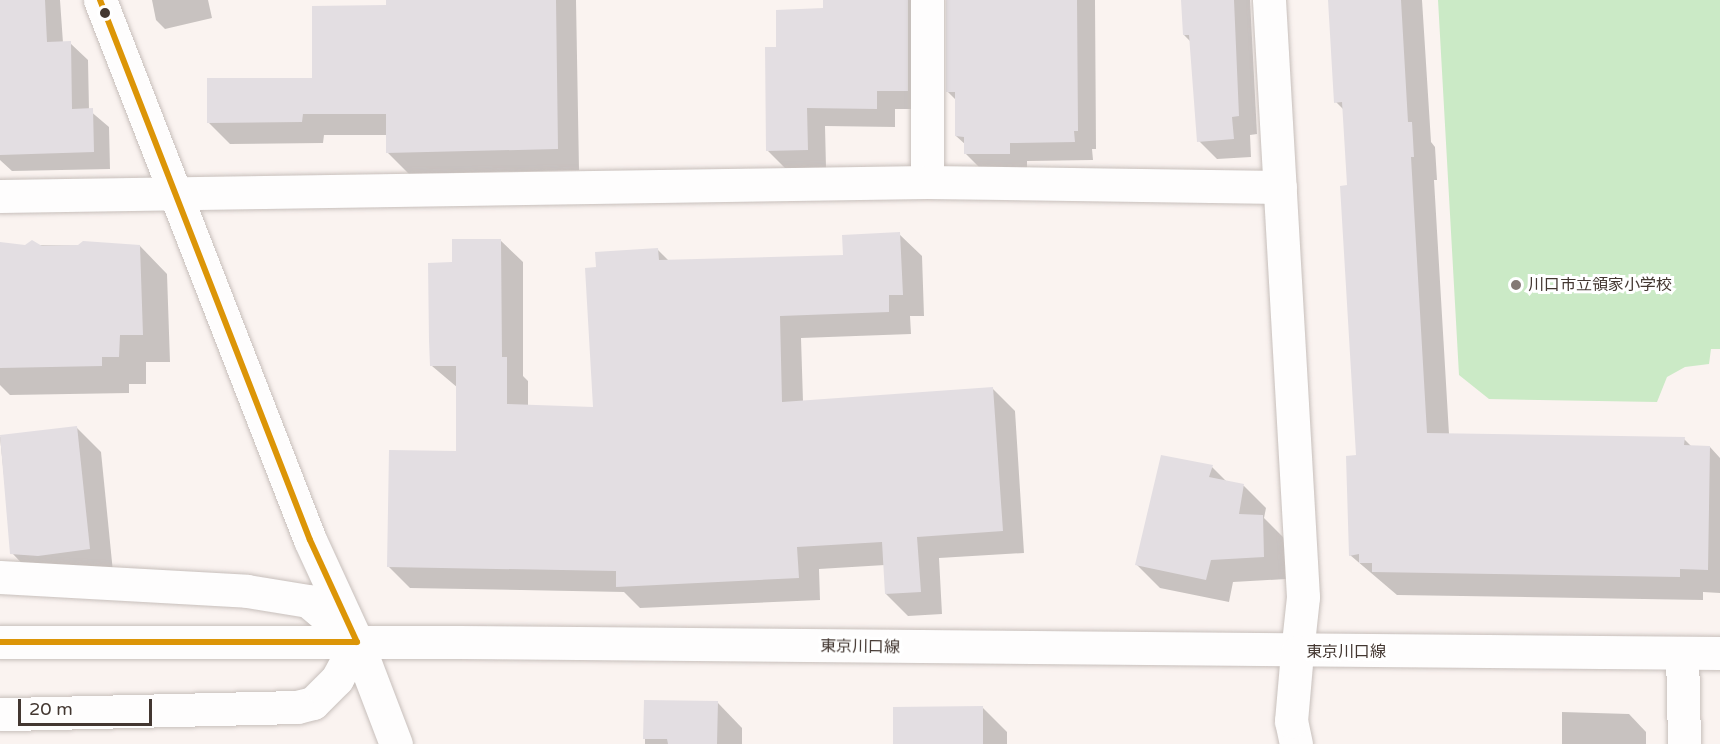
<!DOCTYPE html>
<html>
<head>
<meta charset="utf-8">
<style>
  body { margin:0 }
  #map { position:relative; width:1720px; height:744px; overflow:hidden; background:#faf3f0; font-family:"Varela Round","Noto Sans JP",sans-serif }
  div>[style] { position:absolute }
  .green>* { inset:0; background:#cbeac6 }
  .shadow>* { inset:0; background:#0003 }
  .building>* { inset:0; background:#e3dee2 }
  .roads { filter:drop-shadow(0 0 2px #c7bfbb) drop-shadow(0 0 2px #c7bfbb) }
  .street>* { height:33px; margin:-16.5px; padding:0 16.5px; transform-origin:16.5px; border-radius:16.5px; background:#fefdfd }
  .secondary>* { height:33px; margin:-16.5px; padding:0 16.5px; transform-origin:16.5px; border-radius:16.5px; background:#fefdfd }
  .bus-1>* { height:6px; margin:-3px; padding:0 3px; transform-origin:3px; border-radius:3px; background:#dc9507 }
  .dots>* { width:16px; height:16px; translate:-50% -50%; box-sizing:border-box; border:3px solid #fff; border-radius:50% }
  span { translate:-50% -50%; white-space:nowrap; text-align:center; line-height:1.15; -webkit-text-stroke:6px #fff; paint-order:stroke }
  .poi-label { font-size:16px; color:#433731 }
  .left { translate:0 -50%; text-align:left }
  .street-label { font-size:16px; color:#433731 }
  .scale { position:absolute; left:18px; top:699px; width:134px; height:27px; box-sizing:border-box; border:3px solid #433731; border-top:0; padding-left:8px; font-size:18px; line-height:21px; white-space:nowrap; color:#433731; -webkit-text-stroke:4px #fff; paint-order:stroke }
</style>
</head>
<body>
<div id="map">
  <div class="green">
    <div style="clip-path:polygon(1438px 0,1720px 0,1720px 349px,1711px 349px,1709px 364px,1685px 367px,1667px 377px,1657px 402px,1489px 399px,1459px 375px)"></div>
  </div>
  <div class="shadow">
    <div style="clip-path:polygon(0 0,60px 0,63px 43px,70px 43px,88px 60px,89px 110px,109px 127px,110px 169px,12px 171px,0 160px)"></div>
    <div style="clip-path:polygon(152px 0,208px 0,212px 18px,165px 29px,156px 20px)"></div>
    <div style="clip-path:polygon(387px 0,576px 0,579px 170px,409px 174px,387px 152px,387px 135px,324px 135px,323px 143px,230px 144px,208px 122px,314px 79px,387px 6px)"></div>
    <div style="clip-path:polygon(825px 0,944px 0,929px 9px,926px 109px,895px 109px,895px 127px,825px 126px,826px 168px,786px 169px,767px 150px,778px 48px,825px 10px)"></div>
    <div style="clip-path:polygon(947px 0,1095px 0,1096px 149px,1092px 149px,1093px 160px,1027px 161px,1027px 171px,984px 172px,965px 153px,966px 145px,956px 136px,957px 101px,947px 91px)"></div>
    <div style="clip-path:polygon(1182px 0,1250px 0,1257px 134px,1250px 135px,1251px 157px,1217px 159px,1199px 141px,1191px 42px,1184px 35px)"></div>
    <div style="clip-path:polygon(1330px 0,1422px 0,1431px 142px,1435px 147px,1437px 180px,1434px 180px,1449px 434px,1684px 439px,1692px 447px,1710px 447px,1720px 458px,1720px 593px,1703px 592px,1703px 600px,1397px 595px,1350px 555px,1358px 457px,1349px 187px,1344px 110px,1336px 102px)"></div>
    <div style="clip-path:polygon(899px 234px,922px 256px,924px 316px,910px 316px,911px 334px,801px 338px,803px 402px,993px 389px,1015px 411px,1024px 553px,939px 558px,942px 614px,908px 616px,886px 594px,885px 565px,819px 569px,820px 600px,640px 608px,624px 592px,410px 588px,388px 566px,458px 453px,458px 388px,432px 366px,453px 264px,500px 240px,523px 262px,523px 376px,528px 381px,528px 406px,595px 408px,598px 269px,657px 249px,670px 262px,844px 257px)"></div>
    <div style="clip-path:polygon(0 245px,140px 246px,167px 274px,170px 362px,146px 362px,146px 384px,129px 384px,129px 393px,10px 395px,0 385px)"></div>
    <div style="clip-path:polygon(77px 428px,101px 452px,113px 572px,35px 577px,12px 553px,0 437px)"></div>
    <div style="clip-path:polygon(1212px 467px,1228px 483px,1244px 486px,1266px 508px,1264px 518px,1285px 539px,1286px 579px,1233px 582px,1229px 602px,1160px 588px,1137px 565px)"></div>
    <div style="clip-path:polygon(645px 701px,717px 702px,742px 728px,742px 744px,645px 744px)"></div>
    <div style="clip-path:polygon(982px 707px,1007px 732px,1007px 744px,894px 744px)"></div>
    <div style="clip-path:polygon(1562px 712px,1629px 714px,1646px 732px,1646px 744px,1562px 744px)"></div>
  </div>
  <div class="building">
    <div style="clip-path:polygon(0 0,45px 0,47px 42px,71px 41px,72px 109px,93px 108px,94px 152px,0 155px)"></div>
    <div style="clip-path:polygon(386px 0,556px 0,558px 149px,386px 153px,386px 114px,303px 114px,302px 122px,207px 123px,207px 78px,312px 78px,312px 6px,386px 5px)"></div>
    <div style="clip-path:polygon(823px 0,908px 0,908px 91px,877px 91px,877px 109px,807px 108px,808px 150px,766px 151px,765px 47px,776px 47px,776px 10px,823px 8px)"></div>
    <div style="clip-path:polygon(946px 0,1077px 0,1078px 131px,1074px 131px,1075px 142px,1010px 143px,1010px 154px,964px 154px,964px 137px,955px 136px,955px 92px,946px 92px)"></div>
    <div style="clip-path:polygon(1181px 0,1234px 0,1239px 116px,1232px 117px,1234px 139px,1197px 142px,1189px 35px,1183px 35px)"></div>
    <div style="clip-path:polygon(1328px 0,1401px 0,1408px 122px,1412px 122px,1414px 157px,1411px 157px,1427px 433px,1685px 437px,1684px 445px,1710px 446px,1708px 570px,1680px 569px,1680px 577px,1372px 572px,1372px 563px,1359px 563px,1359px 554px,1349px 556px,1346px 456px,1356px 455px,1340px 186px,1347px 185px,1342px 102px,1334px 103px)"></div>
    <div style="clip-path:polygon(900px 232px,903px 295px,889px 295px,889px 312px,780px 316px,782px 402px,993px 387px,1003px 531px,917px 537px,921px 592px,885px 594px,882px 542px,797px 547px,799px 578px,616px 587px,616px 571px,387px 567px,389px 450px,456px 451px,456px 366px,430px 366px,429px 341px,428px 263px,452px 262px,452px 239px,501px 239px,502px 357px,507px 357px,507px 404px,593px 407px,585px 268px,596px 267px,595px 252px,658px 248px,659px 260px,843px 255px,842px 235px)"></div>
    <div style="clip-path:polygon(32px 240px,42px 246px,78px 245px,83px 241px,140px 245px,143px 335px,120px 335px,119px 357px,102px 357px,102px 366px,0 368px,0 242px,25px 245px)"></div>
    <div style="clip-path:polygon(77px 426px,90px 549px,38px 556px,10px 554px,0 435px)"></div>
    <div style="clip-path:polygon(1161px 455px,1213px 465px,1209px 477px,1244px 484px,1239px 514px,1263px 515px,1264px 557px,1211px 560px,1206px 580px,1135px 565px)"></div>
    <div style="clip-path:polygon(644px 700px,718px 701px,717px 744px,668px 744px,667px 739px,643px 739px)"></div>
    <div style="clip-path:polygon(983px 706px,983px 744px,893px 744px,893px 707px)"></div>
  </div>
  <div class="roads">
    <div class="street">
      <div style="left:927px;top:0;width:182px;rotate:90deg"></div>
      <div style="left:1269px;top:0;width:598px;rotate:86.74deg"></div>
      <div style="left:1303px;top:597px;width:55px;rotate:96.2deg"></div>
      <div style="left:0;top:196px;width:927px;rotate:-0.87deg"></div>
      <div style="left:927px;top:182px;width:353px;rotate:0.8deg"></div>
      <div style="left:0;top:577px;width:247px;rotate:3.2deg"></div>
      <div style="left:247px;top:591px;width:62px;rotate:9.3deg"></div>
      <div style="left:308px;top:601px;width:64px;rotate:39.9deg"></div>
      <div style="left:357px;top:642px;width:42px;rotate:118.4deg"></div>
      <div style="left:337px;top:679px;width:34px;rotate:135deg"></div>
      <div style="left:313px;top:703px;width:16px;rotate:166deg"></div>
      <div style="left:297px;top:707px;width:297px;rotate:178.6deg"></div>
      <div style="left:1682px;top:653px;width:91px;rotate:88.7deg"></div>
    </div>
    <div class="secondary">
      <div style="left:100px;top:0;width:579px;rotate:68.75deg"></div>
      <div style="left:310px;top:540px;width:112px;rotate:65.3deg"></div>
      <div style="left:357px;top:642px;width:109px;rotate:69.1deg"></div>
      <div style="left:0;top:642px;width:458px"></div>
      <div style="left:458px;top:642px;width:1262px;rotate:0.5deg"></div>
      <div style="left:1296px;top:744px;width:24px;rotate:-102deg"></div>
      <div style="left:1291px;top:721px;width:69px;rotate:-85deg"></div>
    </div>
  </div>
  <div class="bus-1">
    <div style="left:100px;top:0;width:579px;rotate:68.75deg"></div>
    <div style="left:310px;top:540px;width:112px;rotate:65.3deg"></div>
    <div style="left:0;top:642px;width:357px"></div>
  </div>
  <div class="dots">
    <div style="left:105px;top:13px;background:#433731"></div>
    <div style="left:1516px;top:285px;background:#837974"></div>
  </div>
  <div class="poi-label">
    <span class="left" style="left:1528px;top:285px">川口市立領家小学校</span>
  </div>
  <div class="street-label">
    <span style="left:860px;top:647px;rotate:1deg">東京川口線</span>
    <span style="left:1346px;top:652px">東京川口線</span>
  </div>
  <div class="scale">20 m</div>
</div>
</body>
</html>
